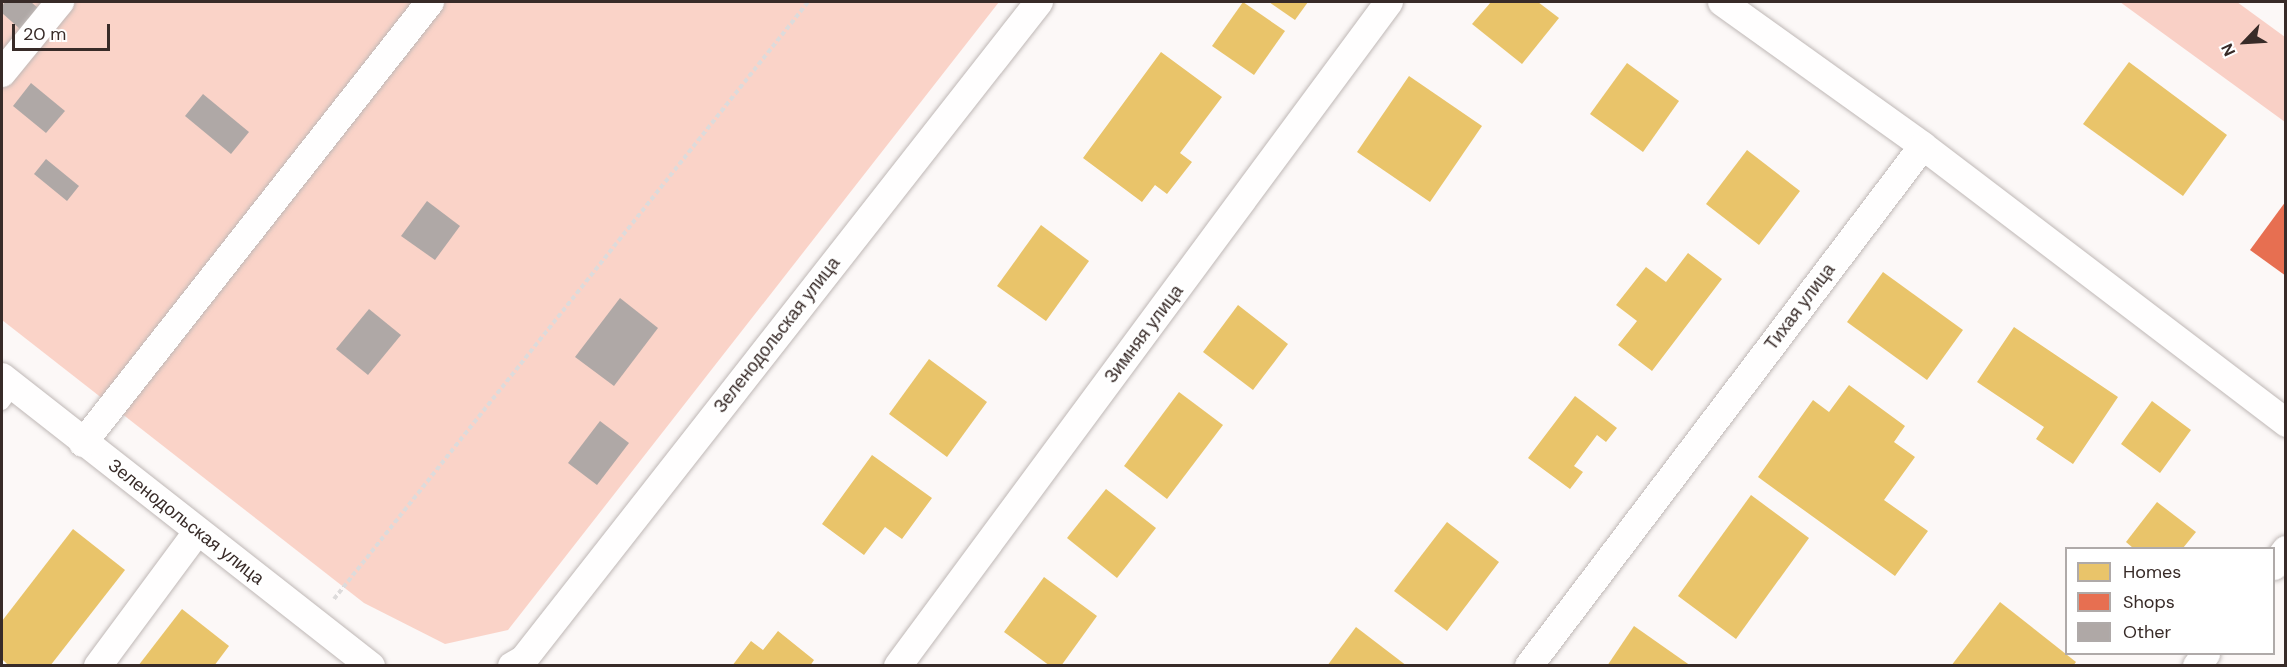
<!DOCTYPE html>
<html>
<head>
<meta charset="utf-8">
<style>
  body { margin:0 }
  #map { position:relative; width:2287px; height:667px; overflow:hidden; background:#fcf8f7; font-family:"DM Sans",sans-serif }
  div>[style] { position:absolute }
  .green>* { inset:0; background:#fad3c8 }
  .forest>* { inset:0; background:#f9d0c6 }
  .homes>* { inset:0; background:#e9c46a }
  .shops>* { inset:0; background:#e76f51 }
  .building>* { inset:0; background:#afa8a6 }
  .path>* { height:4px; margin-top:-2px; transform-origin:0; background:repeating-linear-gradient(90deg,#dddbdb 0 4.5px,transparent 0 7.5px) }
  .roads { filter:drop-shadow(0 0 2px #bfb8b6) drop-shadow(0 0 2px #bfb8b6) }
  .service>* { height:14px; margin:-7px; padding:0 7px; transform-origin:7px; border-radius:7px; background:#fffefe }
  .minor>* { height:28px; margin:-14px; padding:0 14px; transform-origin:14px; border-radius:14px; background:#fffefe }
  span { translate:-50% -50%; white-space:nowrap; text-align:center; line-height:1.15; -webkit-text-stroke:6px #fff; paint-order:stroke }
  .street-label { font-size:18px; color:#382b28 }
  .frame { position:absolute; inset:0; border:3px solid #382b28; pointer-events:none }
  .legend { position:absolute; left:2065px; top:547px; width:210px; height:108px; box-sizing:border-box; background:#fff; border:2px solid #afaaa9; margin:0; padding:8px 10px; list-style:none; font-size:18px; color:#382b28 }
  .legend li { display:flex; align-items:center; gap:12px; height:30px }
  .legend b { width:30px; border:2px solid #afaaa9 }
  .north { position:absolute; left:2215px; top:12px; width:60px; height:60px; -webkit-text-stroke:4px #fff; paint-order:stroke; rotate:245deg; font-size:16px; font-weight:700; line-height:24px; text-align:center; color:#382b28 }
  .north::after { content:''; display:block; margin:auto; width:21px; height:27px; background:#382b28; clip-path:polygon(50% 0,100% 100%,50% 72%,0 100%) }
  .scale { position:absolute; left:12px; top:24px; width:98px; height:27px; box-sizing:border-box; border:3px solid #382b28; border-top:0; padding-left:8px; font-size:18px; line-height:21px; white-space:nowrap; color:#382b28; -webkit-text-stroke:4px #fff; paint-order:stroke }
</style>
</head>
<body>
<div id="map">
  <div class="green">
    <div style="clip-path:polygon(2px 2px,999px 2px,508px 630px,445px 644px,364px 603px,2px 320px)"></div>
  </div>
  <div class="forest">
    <div style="clip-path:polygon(2120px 2px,2237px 2px,2285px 37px,2285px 122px)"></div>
  </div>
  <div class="homes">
    <div style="clip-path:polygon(1243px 2px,1285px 31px,1254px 75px,1212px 46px)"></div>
    <div style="clip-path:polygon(1269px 2px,1308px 2px,1295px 20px)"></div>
    <div style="clip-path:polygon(1491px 2px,1538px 2px,1559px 18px,1522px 64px,1472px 24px)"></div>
    <div style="clip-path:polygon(1161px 52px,1222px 97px,1180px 153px,1192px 162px,1167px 194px,1155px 185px,1142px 202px,1083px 158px)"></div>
    <div style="clip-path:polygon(2129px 62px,2227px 135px,2183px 196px,2083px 124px)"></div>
    <div style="clip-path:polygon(1627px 63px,1679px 101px,1643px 152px,1590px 114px)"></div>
    <div style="clip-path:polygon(1409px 76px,1482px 126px,1430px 202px,1357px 152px)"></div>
    <div style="clip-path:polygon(1747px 150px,1800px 191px,1759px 245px,1706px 204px)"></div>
    <div style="clip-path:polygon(1041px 225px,1089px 261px,1046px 321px,997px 286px)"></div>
    <div style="clip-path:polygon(1688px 253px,1722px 279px,1652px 371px,1618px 345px,1637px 321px,1616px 305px,1646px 267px,1666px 282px)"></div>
    <div style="clip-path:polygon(1883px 272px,1963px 330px,1927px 380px,1847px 322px)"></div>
    <div style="clip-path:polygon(1238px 305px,1288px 344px,1253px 390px,1203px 352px)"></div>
    <div style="clip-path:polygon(2014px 327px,2118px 397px,2073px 464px,2036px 439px,2044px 427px,1977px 382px)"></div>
    <div style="clip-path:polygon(929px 359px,987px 402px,947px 457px,889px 414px)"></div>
    <div style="clip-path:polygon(1849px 385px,1905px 426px,1894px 442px,1915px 457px,1884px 500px,1928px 531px,1895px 576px,1758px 477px,1813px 400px,1829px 412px)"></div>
    <div style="clip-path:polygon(1179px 392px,1223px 425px,1167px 499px,1124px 466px)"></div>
    <div style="clip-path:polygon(1575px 396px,1617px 428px,1606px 442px,1597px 435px,1574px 466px,1583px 472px,1570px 489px,1528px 458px)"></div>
    <div style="clip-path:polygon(2152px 401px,2191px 430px,2160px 473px,2121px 444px)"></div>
    <div style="clip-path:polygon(872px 455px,932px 498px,902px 539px,885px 527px,864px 555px,822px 524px)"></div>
    <div style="clip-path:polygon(1106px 489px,1156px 528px,1117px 578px,1067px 538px)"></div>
    <div style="clip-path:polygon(1751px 495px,1809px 538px,1736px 639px,1678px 596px)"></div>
    <div style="clip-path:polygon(2157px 502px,2196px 532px,2183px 548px,2133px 548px,2126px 542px)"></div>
    <div style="clip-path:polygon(1447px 522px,1499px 562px,1447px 631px,1394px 591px)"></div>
    <div style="clip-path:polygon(73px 529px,125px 570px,50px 666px,9px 666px,2px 659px,2px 621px)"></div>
    <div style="clip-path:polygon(1044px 577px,1097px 616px,1061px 666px,1050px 666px,1004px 632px)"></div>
    <div style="clip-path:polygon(2000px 602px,2076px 662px,2073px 666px,1951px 666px)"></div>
    <div style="clip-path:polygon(182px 609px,229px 646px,214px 666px,138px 666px)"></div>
    <div style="clip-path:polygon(1634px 626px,1691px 666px,1607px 666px)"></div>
    <div style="clip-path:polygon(1356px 627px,1407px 666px,1327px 666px)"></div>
    <div style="clip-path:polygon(778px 631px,814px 660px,810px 666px,732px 666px,751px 641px,763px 650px)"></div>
  </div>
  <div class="shops">
    <div style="clip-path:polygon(2286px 201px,2286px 276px,2250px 250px)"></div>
  </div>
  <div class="building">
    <div style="clip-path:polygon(5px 2px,31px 2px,38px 8px,20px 29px,2px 13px,2px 6px)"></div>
    <div style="clip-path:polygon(31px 83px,65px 111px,46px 133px,13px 106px)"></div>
    <div style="clip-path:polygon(203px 94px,249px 132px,231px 154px,185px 116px)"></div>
    <div style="clip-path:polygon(46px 159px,79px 186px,67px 201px,34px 174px)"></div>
    <div style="clip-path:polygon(427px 201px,460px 226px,435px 260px,401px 236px)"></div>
    <div style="clip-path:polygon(620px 298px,658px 328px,614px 386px,575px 357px)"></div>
    <div style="clip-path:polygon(369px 309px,401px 335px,368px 375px,336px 349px)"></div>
    <div style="clip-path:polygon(600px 421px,629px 443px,597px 485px,568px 463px)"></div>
  </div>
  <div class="path">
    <div style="left:334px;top:599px;width:762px;rotate:-51.55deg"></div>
  </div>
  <div class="roads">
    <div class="service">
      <div style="left:2px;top:403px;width:20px;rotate:-53deg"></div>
    </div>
    <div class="minor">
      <div style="left:1722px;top:2px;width:247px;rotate:35.6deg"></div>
      <div style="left:1923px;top:146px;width:457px;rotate:37.3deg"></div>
      <div style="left:2px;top:73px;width:92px;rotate:-50.8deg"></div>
      <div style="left:2px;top:377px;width:469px;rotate:38.1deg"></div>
      <div style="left:83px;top:443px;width:561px;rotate:-51.8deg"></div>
      <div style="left:2274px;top:566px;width:20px;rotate:-53deg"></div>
      <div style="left:98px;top:666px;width:167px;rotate:-53.5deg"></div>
      <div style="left:512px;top:666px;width:14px;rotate:-30deg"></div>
      <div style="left:524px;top:659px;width:835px;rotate:-51.91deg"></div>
      <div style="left:898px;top:666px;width:826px;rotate:-53.52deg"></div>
      <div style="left:1529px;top:666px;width:652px;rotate:-52.85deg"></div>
      <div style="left:2197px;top:666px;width:15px;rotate:-53deg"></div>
    </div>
  </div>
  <div class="street-label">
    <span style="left:1800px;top:307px;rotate:-53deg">Тихая улица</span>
    <span style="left:1144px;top:334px;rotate:-53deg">Зимняя улица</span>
    <span style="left:777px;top:335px;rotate:-52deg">Зеленодольская улица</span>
    <span style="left:186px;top:522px;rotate:38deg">Зеленодольская улица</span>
  </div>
  <div class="frame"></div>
  <ul class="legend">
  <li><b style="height:16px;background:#e9c46a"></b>Homes</li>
  <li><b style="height:16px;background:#e76f51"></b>Shops</li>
  <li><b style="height:16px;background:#afa8a6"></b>Other</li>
  </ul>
  <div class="north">N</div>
  <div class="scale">20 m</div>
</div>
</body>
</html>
